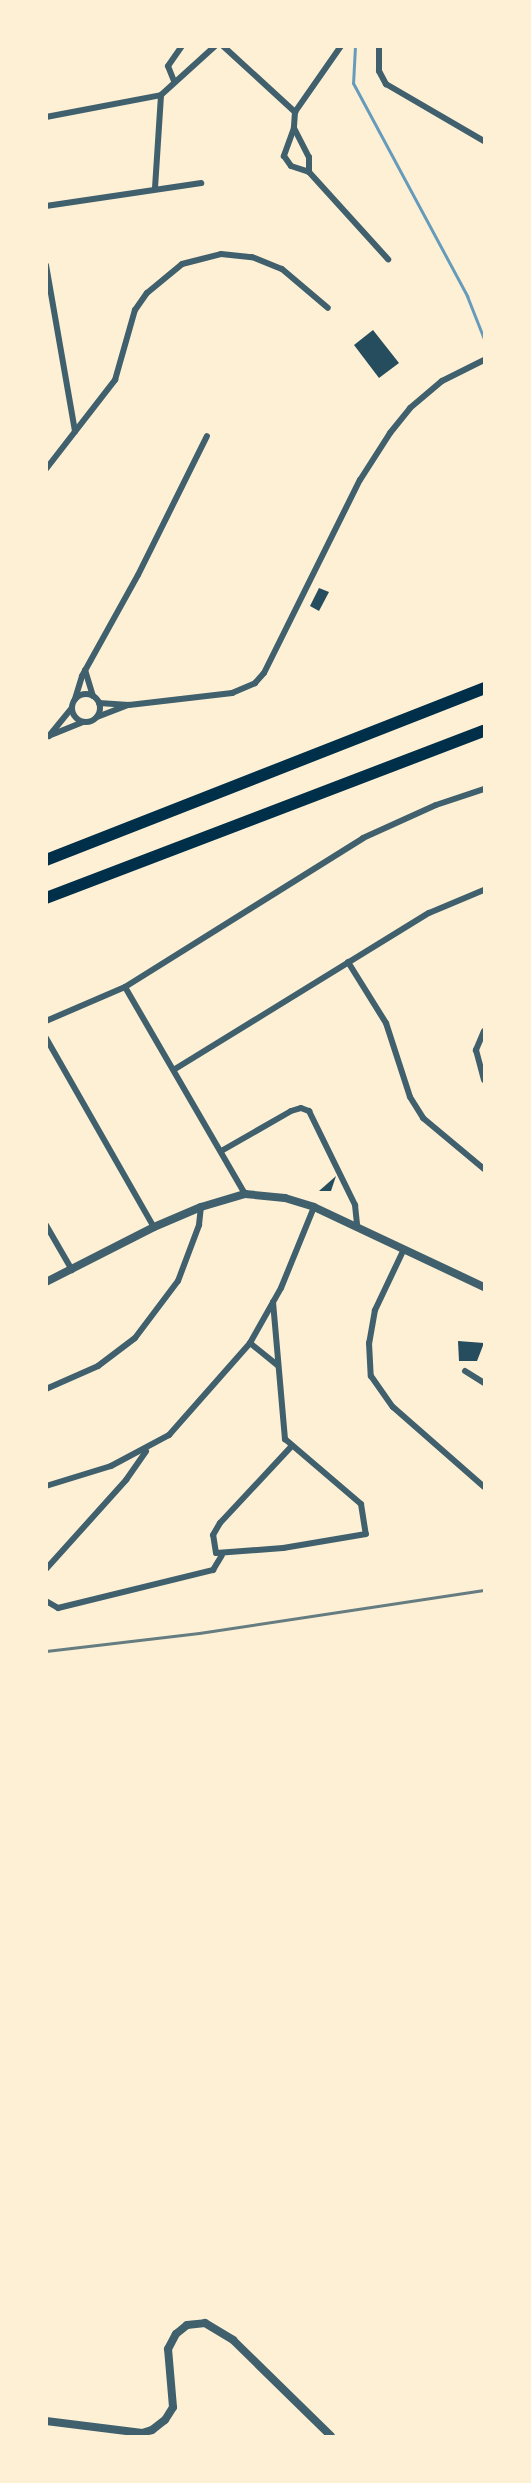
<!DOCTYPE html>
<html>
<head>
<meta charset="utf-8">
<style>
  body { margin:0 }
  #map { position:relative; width:531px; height:2483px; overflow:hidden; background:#fdf0d5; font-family:"Fira Sans",sans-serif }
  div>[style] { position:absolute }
  .stream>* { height:3px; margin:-1.5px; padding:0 1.5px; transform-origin:1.5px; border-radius:1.5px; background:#669bbc }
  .building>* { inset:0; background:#264d5e }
  .minor>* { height:6px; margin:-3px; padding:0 3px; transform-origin:3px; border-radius:3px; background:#3f606c }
  .minor>.ring { margin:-3px; padding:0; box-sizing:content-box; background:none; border:6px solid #3f606c; border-radius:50% }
  .tertiary>* { height:8px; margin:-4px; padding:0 4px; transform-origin:4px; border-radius:4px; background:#3f606c }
  .motorway>* { height:12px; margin:-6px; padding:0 6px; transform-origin:6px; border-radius:6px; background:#003049 }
  .rail>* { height:3px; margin:-1.5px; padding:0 1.5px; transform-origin:1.5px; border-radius:1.5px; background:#657d81 }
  span { translate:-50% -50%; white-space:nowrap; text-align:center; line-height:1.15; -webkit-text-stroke:6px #fdf0d5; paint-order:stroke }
  .frame { position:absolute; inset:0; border:48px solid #fdf0d5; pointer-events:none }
</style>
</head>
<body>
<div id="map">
  <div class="stream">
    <div style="left:355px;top:46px;width:37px;rotate:93deg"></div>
    <div style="left:353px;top:83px;width:242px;rotate:61.8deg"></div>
    <div style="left:467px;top:296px;width:46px;rotate:68.4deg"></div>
  </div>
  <div class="building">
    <div style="clip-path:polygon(373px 330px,399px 363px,379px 378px,354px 345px)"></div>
    <div style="clip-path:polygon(319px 588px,329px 592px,319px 611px,310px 606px)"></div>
    <div style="clip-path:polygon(336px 1176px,331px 1191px,319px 1191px)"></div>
    <div style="clip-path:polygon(458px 1341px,484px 1343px,477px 1361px,459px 1361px)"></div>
  </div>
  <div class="minor">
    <div style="left:223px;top:46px;width:98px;rotate:42.5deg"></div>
    <div style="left:341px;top:46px;width:80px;rotate:124.9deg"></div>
    <div style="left:295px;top:112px;width:16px;rotate:94deg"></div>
    <div style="left:294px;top:128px;width:30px;rotate:110deg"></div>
    <div style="left:284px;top:156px;width:12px;rotate:55deg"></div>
    <div style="left:291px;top:166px;width:19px;rotate:18deg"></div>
    <div style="left:309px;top:172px;width:118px;rotate:47.8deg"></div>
    <div style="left:379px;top:46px;width:25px;rotate:90deg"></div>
    <div style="left:379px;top:71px;width:15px;rotate:62deg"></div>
    <div style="left:386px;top:84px;width:113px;rotate:30.2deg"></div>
    <div style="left:174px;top:81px;width:16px;rotate:-112deg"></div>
    <div style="left:168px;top:66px;width:24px;rotate:-55deg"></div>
    <div style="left:46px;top:117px;width:117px;rotate:-10.8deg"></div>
    <div style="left:294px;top:128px;width:33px;rotate:63deg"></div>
    <div style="left:309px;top:157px;width:15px;rotate:90deg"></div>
    <div style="left:155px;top:188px;width:93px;rotate:-86.3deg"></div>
    <div style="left:161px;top:95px;width:73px;rotate:-42.2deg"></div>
    <div style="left:46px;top:206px;width:157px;rotate:-8.4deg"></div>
    <div style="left:46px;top:265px;width:169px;rotate:80.1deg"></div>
    <div style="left:46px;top:469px;width:113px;rotate:-52.2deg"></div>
    <div style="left:115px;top:380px;width:73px;rotate:-74.1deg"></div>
    <div style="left:135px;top:310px;width:21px;rotate:-55deg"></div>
    <div style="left:147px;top:293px;width:45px;rotate:-39.6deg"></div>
    <div style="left:182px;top:264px;width:40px;rotate:-14.4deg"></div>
    <div style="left:221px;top:254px;width:31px;rotate:6deg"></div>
    <div style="left:252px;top:257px;width:32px;rotate:22deg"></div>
    <div style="left:282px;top:269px;width:60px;rotate:40.3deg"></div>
    <div style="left:85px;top:670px;width:27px;rotate:73deg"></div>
    <div class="ring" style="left:72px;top:694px;width:22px;height:22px"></div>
    <div style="left:75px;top:699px;width:24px;rotate:-73deg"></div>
    <div style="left:82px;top:676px;width:115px;rotate:-61deg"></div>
    <div style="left:138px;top:575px;width:155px;rotate:-63.6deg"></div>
    <div style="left:99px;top:703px;width:30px;rotate:4deg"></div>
    <div style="left:129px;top:705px;width:104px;rotate:-6.6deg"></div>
    <div style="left:232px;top:693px;width:25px;rotate:-23deg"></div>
    <div style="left:255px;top:683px;width:13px;rotate:-48deg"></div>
    <div style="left:264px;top:673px;width:216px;rotate:-63.6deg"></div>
    <div style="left:360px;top:480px;width:56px;rotate:-57.4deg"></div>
    <div style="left:390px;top:433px;width:32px;rotate:-51deg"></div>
    <div style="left:410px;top:408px;width:42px;rotate:-40.2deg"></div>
    <div style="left:442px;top:381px;width:47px;rotate:-26.6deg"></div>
    <div style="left:97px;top:717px;width:34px;rotate:-21deg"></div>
    <div style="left:49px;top:736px;width:36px;rotate:-51deg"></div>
    <div style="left:46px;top:737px;width:40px;rotate:-22deg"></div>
    <div style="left:348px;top:962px;width:72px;rotate:58.1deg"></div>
    <div style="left:386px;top:1023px;width:78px;rotate:72deg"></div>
    <div style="left:410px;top:1097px;width:25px;rotate:58deg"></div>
    <div style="left:423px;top:1118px;width:80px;rotate:39.9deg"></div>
    <div style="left:125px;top:987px;width:239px;rotate:59.9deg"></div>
    <div style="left:46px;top:1021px;width:86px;rotate:-23.3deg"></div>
    <div style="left:125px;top:987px;width:281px;rotate:-32deg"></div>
    <div style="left:363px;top:838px;width:80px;rotate:-24.3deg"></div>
    <div style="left:436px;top:805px;width:51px;rotate:-18.4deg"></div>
    <div style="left:484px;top:1031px;width:21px;rotate:113deg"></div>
    <div style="left:476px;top:1050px;width:31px;rotate:75deg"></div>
    <div style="left:46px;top:1038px;width:218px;rotate:60.3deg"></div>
    <div style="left:175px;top:1069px;width:298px;rotate:-31.6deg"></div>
    <div style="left:429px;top:913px;width:60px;rotate:-22.7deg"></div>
    <div style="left:223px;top:1150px;width:78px;rotate:-29.8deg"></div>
    <div style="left:291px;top:1111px;width:10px;rotate:-17deg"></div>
    <div style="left:301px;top:1108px;width:9px;rotate:21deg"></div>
    <div style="left:309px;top:1111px;width:105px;rotate:63.9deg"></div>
    <div style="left:355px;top:1205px;width:20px;rotate:84deg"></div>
    <div style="left:46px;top:1225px;width:52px;rotate:60deg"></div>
    <div style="left:404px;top:1249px;width:68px;rotate:115.4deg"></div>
    <div style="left:375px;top:1310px;width:34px;rotate:100deg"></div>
    <div style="left:369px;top:1343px;width:33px;rotate:87deg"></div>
    <div style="left:371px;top:1376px;width:38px;rotate:55deg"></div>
    <div style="left:393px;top:1407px;width:121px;rotate:41.3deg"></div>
    <div style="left:273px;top:1302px;width:138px;rotate:85deg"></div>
    <div style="left:285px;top:1439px;width:100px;rotate:40.5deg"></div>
    <div style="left:361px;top:1504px;width:30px;rotate:81deg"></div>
    <div style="left:366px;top:1534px;width:84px;rotate:170.4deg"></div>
    <div style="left:283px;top:1548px;width:67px;rotate:175.7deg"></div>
    <div style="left:216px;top:1553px;width:18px;rotate:-99deg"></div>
    <div style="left:213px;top:1535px;width:14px;rotate:-60deg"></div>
    <div style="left:220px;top:1523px;width:103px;rotate:-47deg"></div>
    <div style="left:250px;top:1343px;width:36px;rotate:39deg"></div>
    <div style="left:465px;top:1371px;width:22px;rotate:32deg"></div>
    <div style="left:46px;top:1389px;width:57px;rotate:-23.9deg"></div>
    <div style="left:98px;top:1366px;width:46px;rotate:-37.1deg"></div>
    <div style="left:135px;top:1338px;width:71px;rotate:-53deg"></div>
    <div style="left:178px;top:1281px;width:60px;rotate:-69.4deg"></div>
    <div style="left:199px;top:1225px;width:18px;rotate:-84deg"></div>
    <div style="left:46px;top:1486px;width:68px;rotate:-17.1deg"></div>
    <div style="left:111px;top:1466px;width:66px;rotate:-28.1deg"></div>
    <div style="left:169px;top:1435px;width:123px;rotate:-48.6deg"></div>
    <div style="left:250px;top:1343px;width:63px;rotate:-60.6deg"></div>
    <div style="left:281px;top:1288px;width:87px;rotate:-67.8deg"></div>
    <div style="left:46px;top:1569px;width:120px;rotate:-48deg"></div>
    <div style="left:126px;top:1480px;width:35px;rotate:-55deg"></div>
    <div style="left:46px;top:1601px;width:14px;rotate:30deg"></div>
    <div style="left:58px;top:1608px;width:160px;rotate:-13.8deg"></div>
    <div style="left:213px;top:1570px;width:17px;rotate:-59deg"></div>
  </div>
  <div class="tertiary">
    <div style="left:46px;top:1282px;width:121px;rotate:-27deg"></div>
    <div style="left:154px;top:1227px;width:51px;rotate:-23.1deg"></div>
    <div style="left:201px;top:1207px;width:46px;rotate:-16.5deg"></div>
    <div style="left:245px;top:1194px;width:40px;rotate:5.7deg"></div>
    <div style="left:285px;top:1198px;width:30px;rotate:17deg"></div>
    <div style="left:314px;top:1207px;width:188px;rotate:25.2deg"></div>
    <div style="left:46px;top:2421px;width:97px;rotate:7.1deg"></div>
    <div style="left:142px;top:2433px;width:10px;rotate:-17deg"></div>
    <div style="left:152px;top:2430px;width:16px;rotate:-38deg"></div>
    <div style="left:165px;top:2420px;width:15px;rotate:-58deg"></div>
    <div style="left:173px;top:2407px;width:58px;rotate:-94.9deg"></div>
    <div style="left:168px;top:2349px;width:17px;rotate:-62deg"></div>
    <div style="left:176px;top:2334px;width:14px;rotate:-39deg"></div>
    <div style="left:187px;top:2325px;width:18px;rotate:-6deg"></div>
    <div style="left:205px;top:2323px;width:33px;rotate:31deg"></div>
    <div style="left:233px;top:2340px;width:137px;rotate:44.4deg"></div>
  </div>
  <div class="motorway">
    <div style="left:46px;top:860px;width:471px;rotate:-21.4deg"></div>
    <div style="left:46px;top:898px;width:469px;rotate:-20.9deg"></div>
  </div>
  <div class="rail">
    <div style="left:46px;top:1651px;width:154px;rotate:-6.7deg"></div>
    <div style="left:199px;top:1633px;width:288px;rotate:-8.6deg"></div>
  </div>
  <div class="frame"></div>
</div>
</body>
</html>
